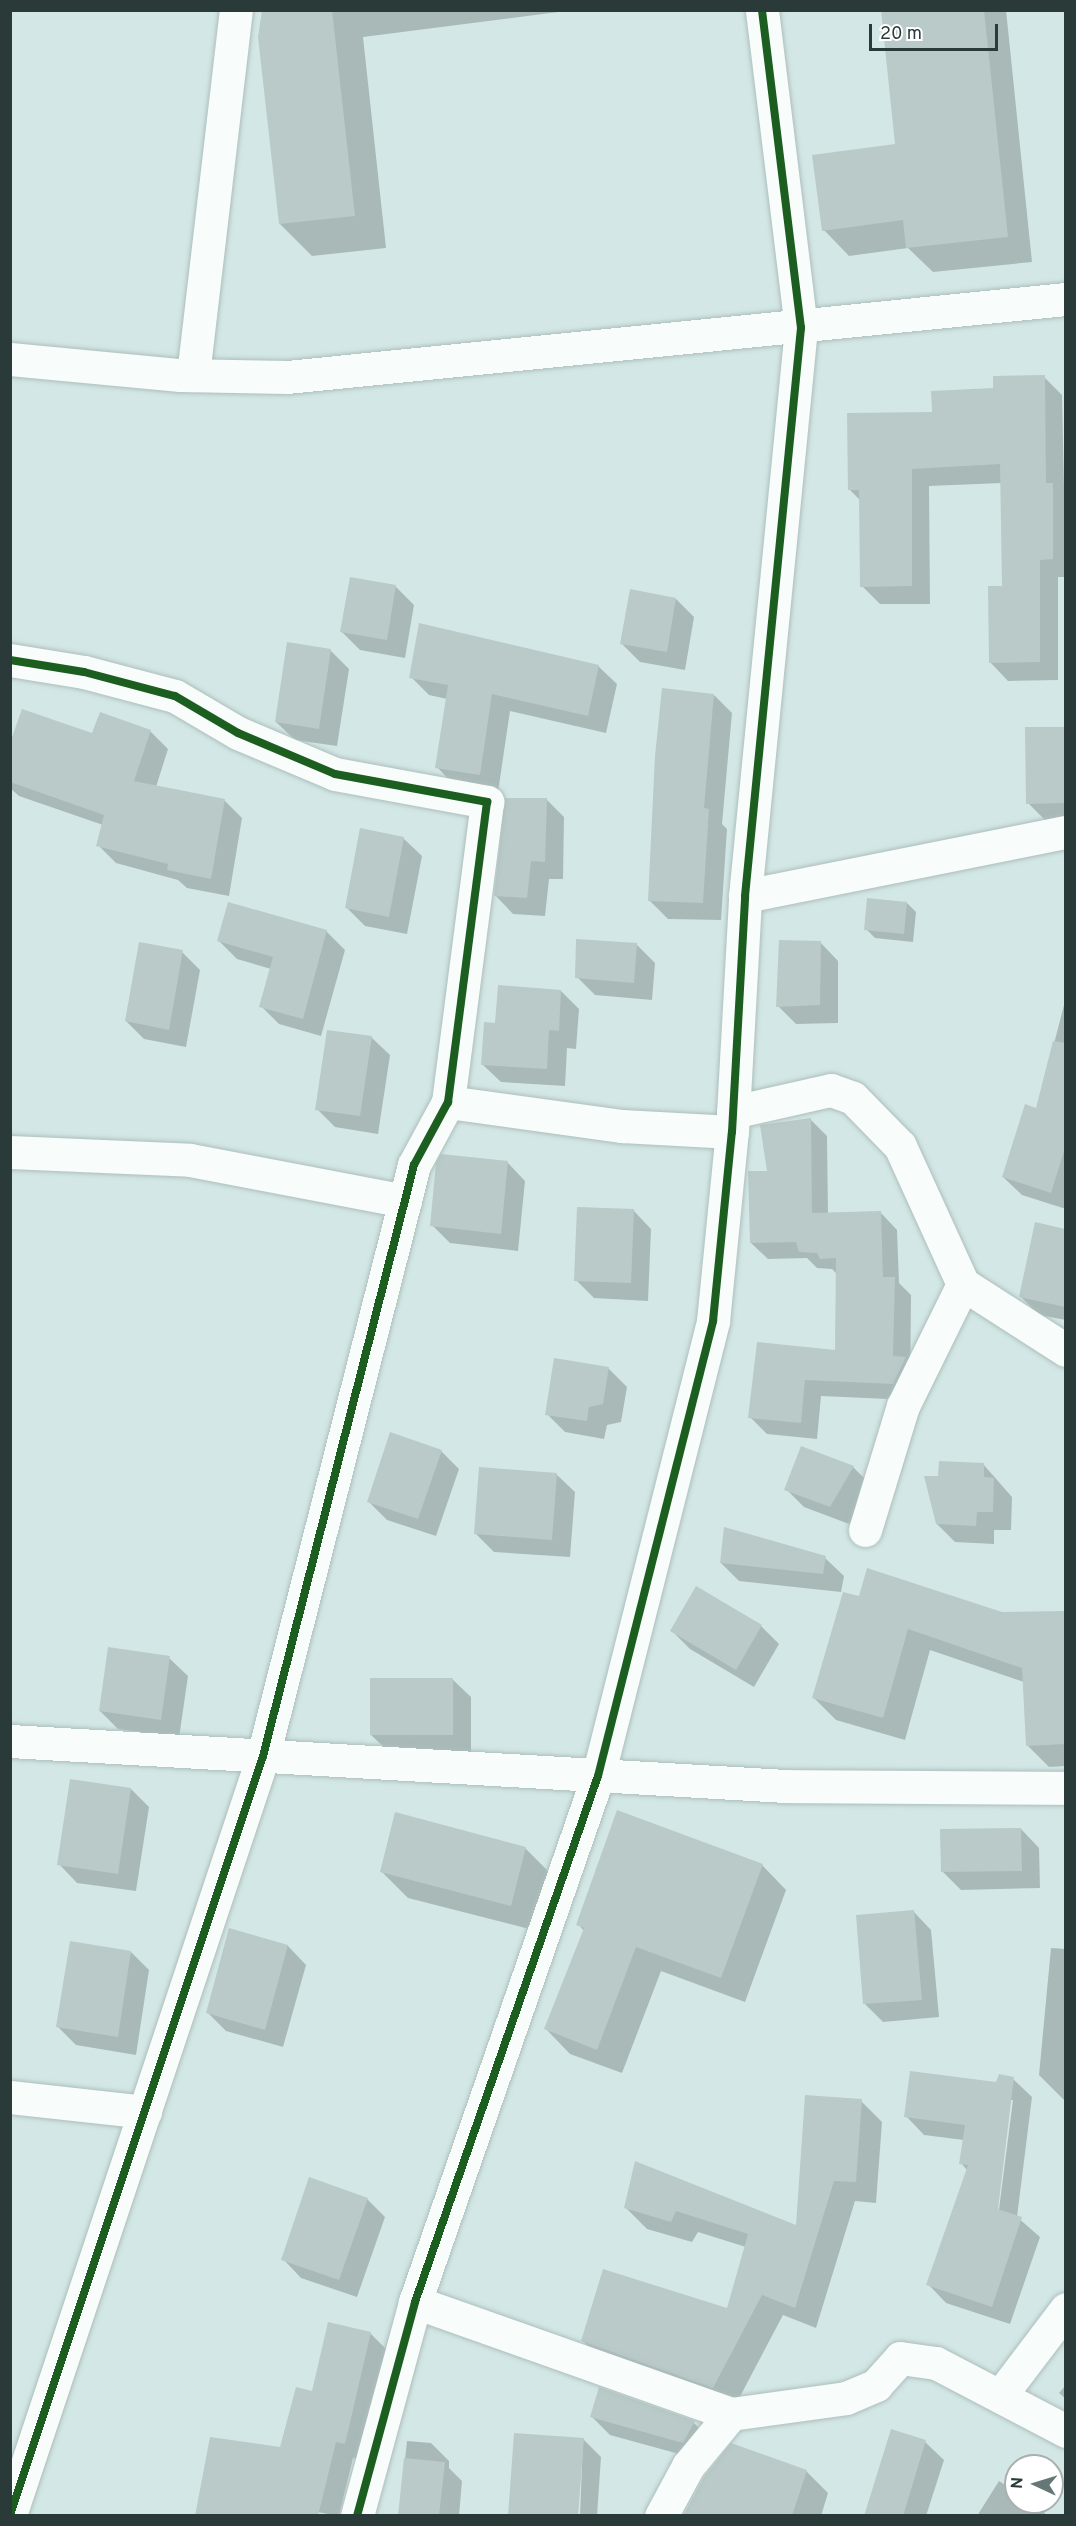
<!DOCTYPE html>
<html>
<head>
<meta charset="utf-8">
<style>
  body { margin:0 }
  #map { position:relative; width:1076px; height:2526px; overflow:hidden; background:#d3e8e6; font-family:Overpass,sans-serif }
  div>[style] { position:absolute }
  .shadow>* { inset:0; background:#0003 }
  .building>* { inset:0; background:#b9cac8 }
  .roads { filter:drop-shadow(0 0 2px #adbebc) drop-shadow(0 0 2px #adbebc) }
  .minor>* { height:33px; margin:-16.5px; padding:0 16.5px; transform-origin:16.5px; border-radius:16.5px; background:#f8fcfb }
  .cycleway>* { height:8px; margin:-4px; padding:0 4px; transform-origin:4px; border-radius:4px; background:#1b5e20 }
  span { translate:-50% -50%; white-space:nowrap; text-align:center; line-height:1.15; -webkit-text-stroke:5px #fff; paint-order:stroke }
  .frame { position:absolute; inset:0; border:12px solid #2a3a39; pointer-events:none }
  .north { position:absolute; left:1004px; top:2454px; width:60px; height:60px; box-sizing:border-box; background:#fff; border:2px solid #aab0b0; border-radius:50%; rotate:274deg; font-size:16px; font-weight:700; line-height:24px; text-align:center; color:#2a3a39 }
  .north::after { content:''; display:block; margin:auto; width:21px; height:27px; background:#657776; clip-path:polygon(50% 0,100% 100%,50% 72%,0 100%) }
  .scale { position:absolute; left:869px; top:24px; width:129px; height:27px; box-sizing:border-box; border:3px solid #2a3a39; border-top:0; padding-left:8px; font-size:18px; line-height:21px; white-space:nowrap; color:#2a3a39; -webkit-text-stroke:4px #fff; paint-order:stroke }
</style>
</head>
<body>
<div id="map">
  <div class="shadow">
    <div style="clip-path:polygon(263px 10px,574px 10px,363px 37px,386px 248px,312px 256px,280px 224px)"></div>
    <div style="clip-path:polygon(883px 10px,1006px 10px,1032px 262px,933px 272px,908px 248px,849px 256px,824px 230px,897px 146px)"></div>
    <div style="clip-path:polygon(1044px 377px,1062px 395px,1066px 577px,1058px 577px,1058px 680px,1008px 681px,990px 662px,1004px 588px,1002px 483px,929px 486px,930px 604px,880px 604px,862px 586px,861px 501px,849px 489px,934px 414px,995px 389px)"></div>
    <div style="clip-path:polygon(351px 579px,396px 587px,414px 605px,405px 658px,360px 650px,342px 632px)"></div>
    <div style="clip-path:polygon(676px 599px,694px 617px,685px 670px,640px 662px,622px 644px)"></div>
    <div style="clip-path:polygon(330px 650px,349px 669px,337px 746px,295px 740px,276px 722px)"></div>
    <div style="clip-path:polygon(598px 666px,617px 684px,606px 733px,510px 711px,498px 792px,455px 786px,437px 767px,447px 699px,429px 695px,411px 677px)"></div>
    <div style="clip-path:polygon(714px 695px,732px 713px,722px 824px,727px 829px,721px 920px,668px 919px,650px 901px)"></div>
    <div style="clip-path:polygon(1066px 728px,1066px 821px,1046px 821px,1028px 803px,1027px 729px)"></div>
    <div style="clip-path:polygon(150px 731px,168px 749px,156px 787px,224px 800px,242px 818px,229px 896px,187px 888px,178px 880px,116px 863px,98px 845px,103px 825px,19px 796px,10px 788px,10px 748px)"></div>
    <div style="clip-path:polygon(546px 799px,564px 817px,563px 879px,549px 879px,545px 916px,513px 914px,495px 895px)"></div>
    <div style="clip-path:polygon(403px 838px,422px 856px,407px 934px,365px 926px,347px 908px)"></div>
    <div style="clip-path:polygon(907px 903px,916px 912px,913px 942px,875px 938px,866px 929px)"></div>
    <div style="clip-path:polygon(326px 931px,345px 950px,321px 1036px,279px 1024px,261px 1006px,271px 969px,237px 959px,219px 941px)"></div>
    <div style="clip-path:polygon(820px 942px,838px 961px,838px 1023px,796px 1024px,778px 1006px)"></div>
    <div style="clip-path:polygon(637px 945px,655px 963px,652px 1000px,595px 995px,577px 977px)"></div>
    <div style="clip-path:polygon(182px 952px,200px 970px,186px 1047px,144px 1039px,126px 1021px)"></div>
    <div style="clip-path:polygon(561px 991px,579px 1009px,576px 1049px,567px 1048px,565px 1086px,501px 1082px,482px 1064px,497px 1025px)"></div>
    <div style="clip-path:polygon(1066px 997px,1066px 1209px,1022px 1195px,1003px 1177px,1037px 1110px)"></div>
    <div style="clip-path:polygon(371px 1037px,390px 1055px,378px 1134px,335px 1127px,317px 1109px)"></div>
    <div style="clip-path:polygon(811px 1120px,827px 1136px,828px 1214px,881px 1213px,897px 1230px,899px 1283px,911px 1295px,910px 1400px,821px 1396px,817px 1439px,767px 1434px,750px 1417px,837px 1352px,837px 1274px,832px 1269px,817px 1268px,807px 1258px,768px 1259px,751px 1243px,768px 1172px)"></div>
    <div style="clip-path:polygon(507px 1162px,525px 1181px,518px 1251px,450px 1243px,432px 1225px)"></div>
    <div style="clip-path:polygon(633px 1210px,651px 1229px,648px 1301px,594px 1298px,576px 1280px)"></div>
    <div style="clip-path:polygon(1036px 1224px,1066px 1230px,1066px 1320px,1039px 1315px,1021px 1297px)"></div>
    <div style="clip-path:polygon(608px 1368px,627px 1387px,621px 1422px,607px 1425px,604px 1439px,565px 1432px,547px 1414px)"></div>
    <div style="clip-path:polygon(441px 1451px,459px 1469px,436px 1536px,387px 1520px,369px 1502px)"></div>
    <div style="clip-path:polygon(983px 1464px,1012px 1497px,1011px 1530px,994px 1530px,994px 1544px,955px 1542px,937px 1524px,939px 1478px)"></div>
    <div style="clip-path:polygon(853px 1467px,871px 1485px,849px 1524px,804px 1507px,786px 1489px)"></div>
    <div style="clip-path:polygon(556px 1474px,575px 1492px,570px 1557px,494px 1552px,476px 1534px)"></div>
    <div style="clip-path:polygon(825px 1558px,844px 1576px,841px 1592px,739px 1581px,721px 1563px)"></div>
    <div style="clip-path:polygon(880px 1573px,1002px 1614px,1066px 1612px,1066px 1766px,1049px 1767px,1027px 1745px,1024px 1682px,930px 1650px,905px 1740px,836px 1720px,814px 1698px,860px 1598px)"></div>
    <div style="clip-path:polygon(761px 1626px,779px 1644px,754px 1687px,690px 1649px,672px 1631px)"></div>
    <div style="clip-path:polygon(169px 1658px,188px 1676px,179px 1738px,118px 1729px,100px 1711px)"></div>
    <div style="clip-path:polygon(452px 1679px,471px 1697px,471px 1752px,390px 1753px,371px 1735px)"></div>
    <div style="clip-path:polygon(131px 1789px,149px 1807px,136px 1891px,77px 1883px,59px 1864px)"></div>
    <div style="clip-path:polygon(1021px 1829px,1039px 1848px,1040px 1888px,961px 1890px,942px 1871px)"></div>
    <div style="clip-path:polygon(525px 1848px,551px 1874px,537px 1931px,408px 1898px,381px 1871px)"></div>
    <div style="clip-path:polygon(762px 1865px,786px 1890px,745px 2002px,661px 1971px,622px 2073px,570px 2054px,546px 2029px,584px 1931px,578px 1924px)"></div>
    <div style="clip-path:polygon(913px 1911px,931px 1930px,939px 2017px,883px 2022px,865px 2004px)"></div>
    <div style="clip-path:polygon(230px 1930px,288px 1946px,306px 1965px,283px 2047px,226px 2031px,208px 2013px)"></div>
    <div style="clip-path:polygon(1051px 1948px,1066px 1949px,1066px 2102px,1039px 2075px)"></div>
    <div style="clip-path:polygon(131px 1952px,149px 1970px,136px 2055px,76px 2045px,58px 2027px)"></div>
    <div style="clip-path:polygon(evenodd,1013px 2079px,1032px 2097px,1017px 2217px,1040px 2237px,1010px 2324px,946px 2303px,928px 2284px,967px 2170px,961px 2163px,964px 2140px,924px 2135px,906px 2116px,1013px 2079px,1010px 2100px,1013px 2100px,998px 2217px,995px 2216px,1010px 2100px)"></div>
    <div style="clip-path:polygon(861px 2101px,882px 2122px,876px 2203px,855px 2201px,816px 2328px,783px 2315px,734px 2408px,604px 2362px,583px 2341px,728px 2309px,746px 2247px,698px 2232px,692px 2242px,647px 2229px,626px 2208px,637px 2163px,798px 2227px)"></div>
    <div style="clip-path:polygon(367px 2199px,385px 2217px,357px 2297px,301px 2278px,283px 2259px)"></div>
    <div style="clip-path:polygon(329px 2324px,371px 2334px,388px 2351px,362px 2460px,353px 2458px,339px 2516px,279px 2505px,281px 2449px,313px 2393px)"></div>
    <div style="clip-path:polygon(1066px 2385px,1066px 2399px,1059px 2393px)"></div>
    <div style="clip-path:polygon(600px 2389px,694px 2423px,712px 2441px,701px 2460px,610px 2435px,592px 2417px)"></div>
    <div style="clip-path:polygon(583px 2439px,601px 2457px,597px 2516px,580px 2516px)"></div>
    <div style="clip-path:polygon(407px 2441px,431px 2443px,449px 2461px,449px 2468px,462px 2481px,459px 2516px,399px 2516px)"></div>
    <div style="clip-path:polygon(925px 2442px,944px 2460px,926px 2516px,870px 2516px)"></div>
    <div style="clip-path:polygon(806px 2471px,828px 2493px,821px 2516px,685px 2516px)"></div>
    <div style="clip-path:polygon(999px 2481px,1016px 2492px,1016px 2502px,1032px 2502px,1048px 2516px,977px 2516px)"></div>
  </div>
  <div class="building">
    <div style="clip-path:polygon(262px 10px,332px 10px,355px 216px,279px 224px,258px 37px)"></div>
    <div style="clip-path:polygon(881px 10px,984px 10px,1008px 237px,906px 248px,903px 220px,822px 231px,812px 155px,895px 144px)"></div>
    <div style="clip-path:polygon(1045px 375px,1046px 483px,1053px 483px,1053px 559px,1040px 560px,1040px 662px,989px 663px,988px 586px,1002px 586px,1000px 464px,912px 469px,912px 586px,860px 587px,859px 490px,848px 490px,847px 413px,932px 412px,931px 391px,993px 388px,993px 376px)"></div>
    <div style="clip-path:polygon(350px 577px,396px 585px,387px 640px,340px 632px)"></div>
    <div style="clip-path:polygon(630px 589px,676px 598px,667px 652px,620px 644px)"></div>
    <div style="clip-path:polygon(419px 623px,599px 665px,588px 716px,492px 694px,480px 775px,435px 768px,448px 685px,409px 678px)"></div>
    <div style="clip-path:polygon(287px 642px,331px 649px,319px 729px,275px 722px)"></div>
    <div style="clip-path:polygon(662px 688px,714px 694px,704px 808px,709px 809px,703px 903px,648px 901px,655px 756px)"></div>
    <div style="clip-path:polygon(22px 709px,92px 733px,100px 712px,151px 730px,134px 781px,225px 799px,211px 879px,167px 870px,168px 864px,96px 846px,104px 815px,10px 782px,10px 743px)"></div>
    <div style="clip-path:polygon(1025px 727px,1065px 727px,1065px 803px,1026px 804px)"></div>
    <div style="clip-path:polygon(505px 798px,547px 798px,545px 862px,531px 861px,527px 898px,494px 896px)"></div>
    <div style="clip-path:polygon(360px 828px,404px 837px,389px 917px,345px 908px)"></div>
    <div style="clip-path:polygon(867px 898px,907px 902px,904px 934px,864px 930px)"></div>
    <div style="clip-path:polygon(228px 902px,327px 930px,303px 1019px,259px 1007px,273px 957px,217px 941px)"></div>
    <div style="clip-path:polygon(576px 939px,637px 943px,634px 983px,575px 978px)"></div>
    <div style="clip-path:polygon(779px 940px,821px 941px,820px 1005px,776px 1007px)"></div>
    <div style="clip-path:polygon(139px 942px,183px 950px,169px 1030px,125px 1021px)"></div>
    <div style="clip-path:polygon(498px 985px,561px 990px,559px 1031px,549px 1030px,547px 1069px,481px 1065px,484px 1022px,495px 1023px)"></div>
    <div style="clip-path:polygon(327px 1030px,372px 1036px,360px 1116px,315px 1110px)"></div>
    <div style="clip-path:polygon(1053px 1041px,1065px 1043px,1065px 1148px,1051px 1193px,1002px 1177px,1025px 1104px,1036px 1108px)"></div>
    <div style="clip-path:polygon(811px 1118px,812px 1213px,881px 1211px,883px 1277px,895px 1277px,893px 1356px,906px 1357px,893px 1384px,805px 1380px,801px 1423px,748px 1418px,757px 1342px,835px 1350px,836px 1258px,820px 1259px,817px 1253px,799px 1252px,796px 1242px,750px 1243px,748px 1171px,767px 1171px,760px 1125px)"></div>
    <div style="clip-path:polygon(441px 1154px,508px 1161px,501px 1234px,430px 1226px,436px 1163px)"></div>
    <div style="clip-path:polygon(577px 1207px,634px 1209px,631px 1283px,574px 1281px)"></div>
    <div style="clip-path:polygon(1035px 1222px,1065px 1229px,1065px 1307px,1019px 1297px)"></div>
    <div style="clip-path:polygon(554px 1358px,609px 1367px,603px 1404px,589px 1407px,587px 1421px,545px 1415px)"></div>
    <div style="clip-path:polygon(390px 1432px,442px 1450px,418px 1519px,367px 1502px)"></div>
    <div style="clip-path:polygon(801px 1446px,854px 1466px,830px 1507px,784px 1490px)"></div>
    <div style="clip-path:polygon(939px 1461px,984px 1463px,984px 1477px,994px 1478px,993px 1512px,977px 1512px,976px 1526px,936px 1524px,924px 1476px,938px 1476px)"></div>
    <div style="clip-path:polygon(479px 1467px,557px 1473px,552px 1540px,474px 1534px)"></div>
    <div style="clip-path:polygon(724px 1527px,826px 1556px,823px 1574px,720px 1563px)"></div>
    <div style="clip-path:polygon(867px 1568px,1002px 1612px,1065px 1611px,1065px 1744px,1026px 1746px,1022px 1668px,908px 1629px,883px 1718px,812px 1698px,843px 1592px,859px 1596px)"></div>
    <div style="clip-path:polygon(696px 1586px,762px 1625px,736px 1670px,670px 1631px)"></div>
    <div style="clip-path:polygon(108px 1647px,170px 1656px,161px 1720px,99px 1711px)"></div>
    <div style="clip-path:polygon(370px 1678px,453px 1678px,453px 1735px,370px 1735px)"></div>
    <div style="clip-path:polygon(70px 1779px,131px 1788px,118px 1874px,57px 1865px)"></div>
    <div style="clip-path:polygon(617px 1810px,763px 1864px,721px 1978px,636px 1947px,597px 2050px,544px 2029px,584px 1928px,576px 1925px)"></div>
    <div style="clip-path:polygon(395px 1812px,526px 1847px,511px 1906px,380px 1872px)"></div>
    <div style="clip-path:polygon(1021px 1828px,1022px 1871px,941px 1872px,940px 1829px)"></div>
    <div style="clip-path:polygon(914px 1910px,922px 2000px,863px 2004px,856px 1915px)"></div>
    <div style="clip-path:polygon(229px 1928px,288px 1945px,265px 2030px,206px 2013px)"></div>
    <div style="clip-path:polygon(70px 1941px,131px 1951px,118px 2037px,56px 2027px)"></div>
    <div style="clip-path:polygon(910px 2071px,996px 2082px,999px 2074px,1014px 2077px,998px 2209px,1022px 2217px,992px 2307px,926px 2285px,968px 2165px,959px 2164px,965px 2125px,904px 2117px)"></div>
    <div style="clip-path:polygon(805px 2095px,862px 2099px,856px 2182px,834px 2181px,795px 2308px,762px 2295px,713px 2388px,581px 2341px,603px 2269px,727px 2308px,748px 2234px,676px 2211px,671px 2222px,624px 2208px,635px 2161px,796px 2225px)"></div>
    <div style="clip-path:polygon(309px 2177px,368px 2198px,339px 2280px,281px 2260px)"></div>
    <div style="clip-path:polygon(328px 2322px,371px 2332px,345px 2444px,336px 2442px,318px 2516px,195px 2516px,210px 2437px,280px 2447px,296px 2387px,312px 2391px)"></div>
    <div style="clip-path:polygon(599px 2387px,695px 2421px,683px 2443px,590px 2417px)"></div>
    <div style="clip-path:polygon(891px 2429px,926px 2440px,903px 2516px,864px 2516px)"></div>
    <div style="clip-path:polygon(514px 2433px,584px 2438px,578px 2516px,508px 2516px)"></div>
    <div style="clip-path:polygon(731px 2443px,807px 2470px,792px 2516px,683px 2516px,704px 2477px)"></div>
    <div style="clip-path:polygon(404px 2458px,445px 2462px,439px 2516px,398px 2516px)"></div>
  </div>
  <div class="roads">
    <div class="minor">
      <div style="left:10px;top:359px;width:171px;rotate:5.4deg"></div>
      <div style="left:180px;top:375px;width:107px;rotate:1.1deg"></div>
      <div style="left:287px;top:377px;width:783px;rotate:-5.72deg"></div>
      <div style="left:193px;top:375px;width:368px;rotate:-83.3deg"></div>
      <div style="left:10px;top:660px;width:75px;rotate:9.2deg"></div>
      <div style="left:84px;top:672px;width:94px;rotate:14.8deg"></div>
      <div style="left:175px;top:696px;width:73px;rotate:30.4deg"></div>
      <div style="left:238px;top:733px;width:105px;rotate:22.9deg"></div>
      <div style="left:335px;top:774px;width:155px;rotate:10.4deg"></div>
      <div style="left:487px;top:802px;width:303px;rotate:97.4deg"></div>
      <div style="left:448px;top:1102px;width:72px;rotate:118.4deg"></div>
      <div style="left:414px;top:1165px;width:610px;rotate:104.33deg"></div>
      <div style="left:263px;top:1756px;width:800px;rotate:108.43deg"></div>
      <div style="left:745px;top:896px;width:327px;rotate:-11.3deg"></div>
      <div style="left:448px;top:1102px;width:176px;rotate:7.9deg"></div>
      <div style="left:622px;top:1126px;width:110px;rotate:3.1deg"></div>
      <div style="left:733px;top:1112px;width:100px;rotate:-12.7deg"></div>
      <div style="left:831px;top:1090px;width:23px;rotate:20deg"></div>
      <div style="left:853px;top:1098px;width:67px;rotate:45.6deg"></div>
      <div style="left:900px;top:1146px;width:152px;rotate:65.5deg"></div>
      <div style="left:963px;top:1284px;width:122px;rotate:32.7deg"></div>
      <div style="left:10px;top:1152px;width:180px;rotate:2.5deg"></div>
      <div style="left:190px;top:1160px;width:219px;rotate:10.8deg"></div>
      <div style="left:865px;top:1530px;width:130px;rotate:-73deg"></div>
      <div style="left:903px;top:1406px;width:136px;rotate:-63.8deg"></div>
      <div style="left:10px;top:1741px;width:777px;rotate:3.32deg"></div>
      <div style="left:786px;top:1786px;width:280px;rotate:0.4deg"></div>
      <div style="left:10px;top:2097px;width:136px;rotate:6.3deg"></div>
      <div style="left:415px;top:2302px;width:335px;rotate:19.5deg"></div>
      <div style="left:1000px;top:2396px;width:109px;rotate:-52.8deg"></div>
      <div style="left:357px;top:2516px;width:222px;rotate:-74.8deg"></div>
      <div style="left:415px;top:2302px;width:557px;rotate:-70.82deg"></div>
      <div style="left:598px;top:1776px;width:469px;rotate:-75.8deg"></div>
      <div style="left:713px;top:1321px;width:190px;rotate:-84.3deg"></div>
      <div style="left:732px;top:1132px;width:236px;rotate:-86.8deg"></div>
      <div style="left:745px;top:896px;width:571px;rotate:-84.37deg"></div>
      <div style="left:801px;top:328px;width:320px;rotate:-97deg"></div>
      <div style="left:661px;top:2516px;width:57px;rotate:-61.6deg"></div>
      <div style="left:688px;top:2466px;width:67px;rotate:-50.4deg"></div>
      <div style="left:731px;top:2414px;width:116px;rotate:-7.9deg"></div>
      <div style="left:846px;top:2398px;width:33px;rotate:-23deg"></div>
      <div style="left:876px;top:2385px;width:36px;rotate:-48deg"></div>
      <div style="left:900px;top:2358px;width:36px;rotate:8deg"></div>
      <div style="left:936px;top:2363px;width:147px;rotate:27.6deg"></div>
    </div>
  </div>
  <div class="cycleway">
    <div style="left:10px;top:660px;width:75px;rotate:9.2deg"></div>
    <div style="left:84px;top:672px;width:94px;rotate:14.8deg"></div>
    <div style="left:175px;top:696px;width:73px;rotate:30.4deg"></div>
    <div style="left:238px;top:733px;width:105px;rotate:22.9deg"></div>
    <div style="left:335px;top:774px;width:155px;rotate:10.4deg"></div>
    <div style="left:487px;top:802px;width:303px;rotate:97.4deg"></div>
    <div style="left:448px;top:1102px;width:72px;rotate:118.4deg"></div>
    <div style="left:414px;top:1165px;width:610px;rotate:104.33deg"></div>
    <div style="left:263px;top:1756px;width:800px;rotate:108.43deg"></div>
    <div style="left:357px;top:2516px;width:222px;rotate:-74.8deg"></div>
    <div style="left:415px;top:2302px;width:557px;rotate:-70.82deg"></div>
    <div style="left:598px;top:1776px;width:469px;rotate:-75.8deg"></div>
    <div style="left:713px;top:1321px;width:190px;rotate:-84.3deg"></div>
    <div style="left:732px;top:1132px;width:236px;rotate:-86.8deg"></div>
    <div style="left:745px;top:896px;width:571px;rotate:-84.37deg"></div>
    <div style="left:801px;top:328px;width:320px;rotate:-97deg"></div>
  </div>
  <div class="frame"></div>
  <div class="north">N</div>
  <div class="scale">20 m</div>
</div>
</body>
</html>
